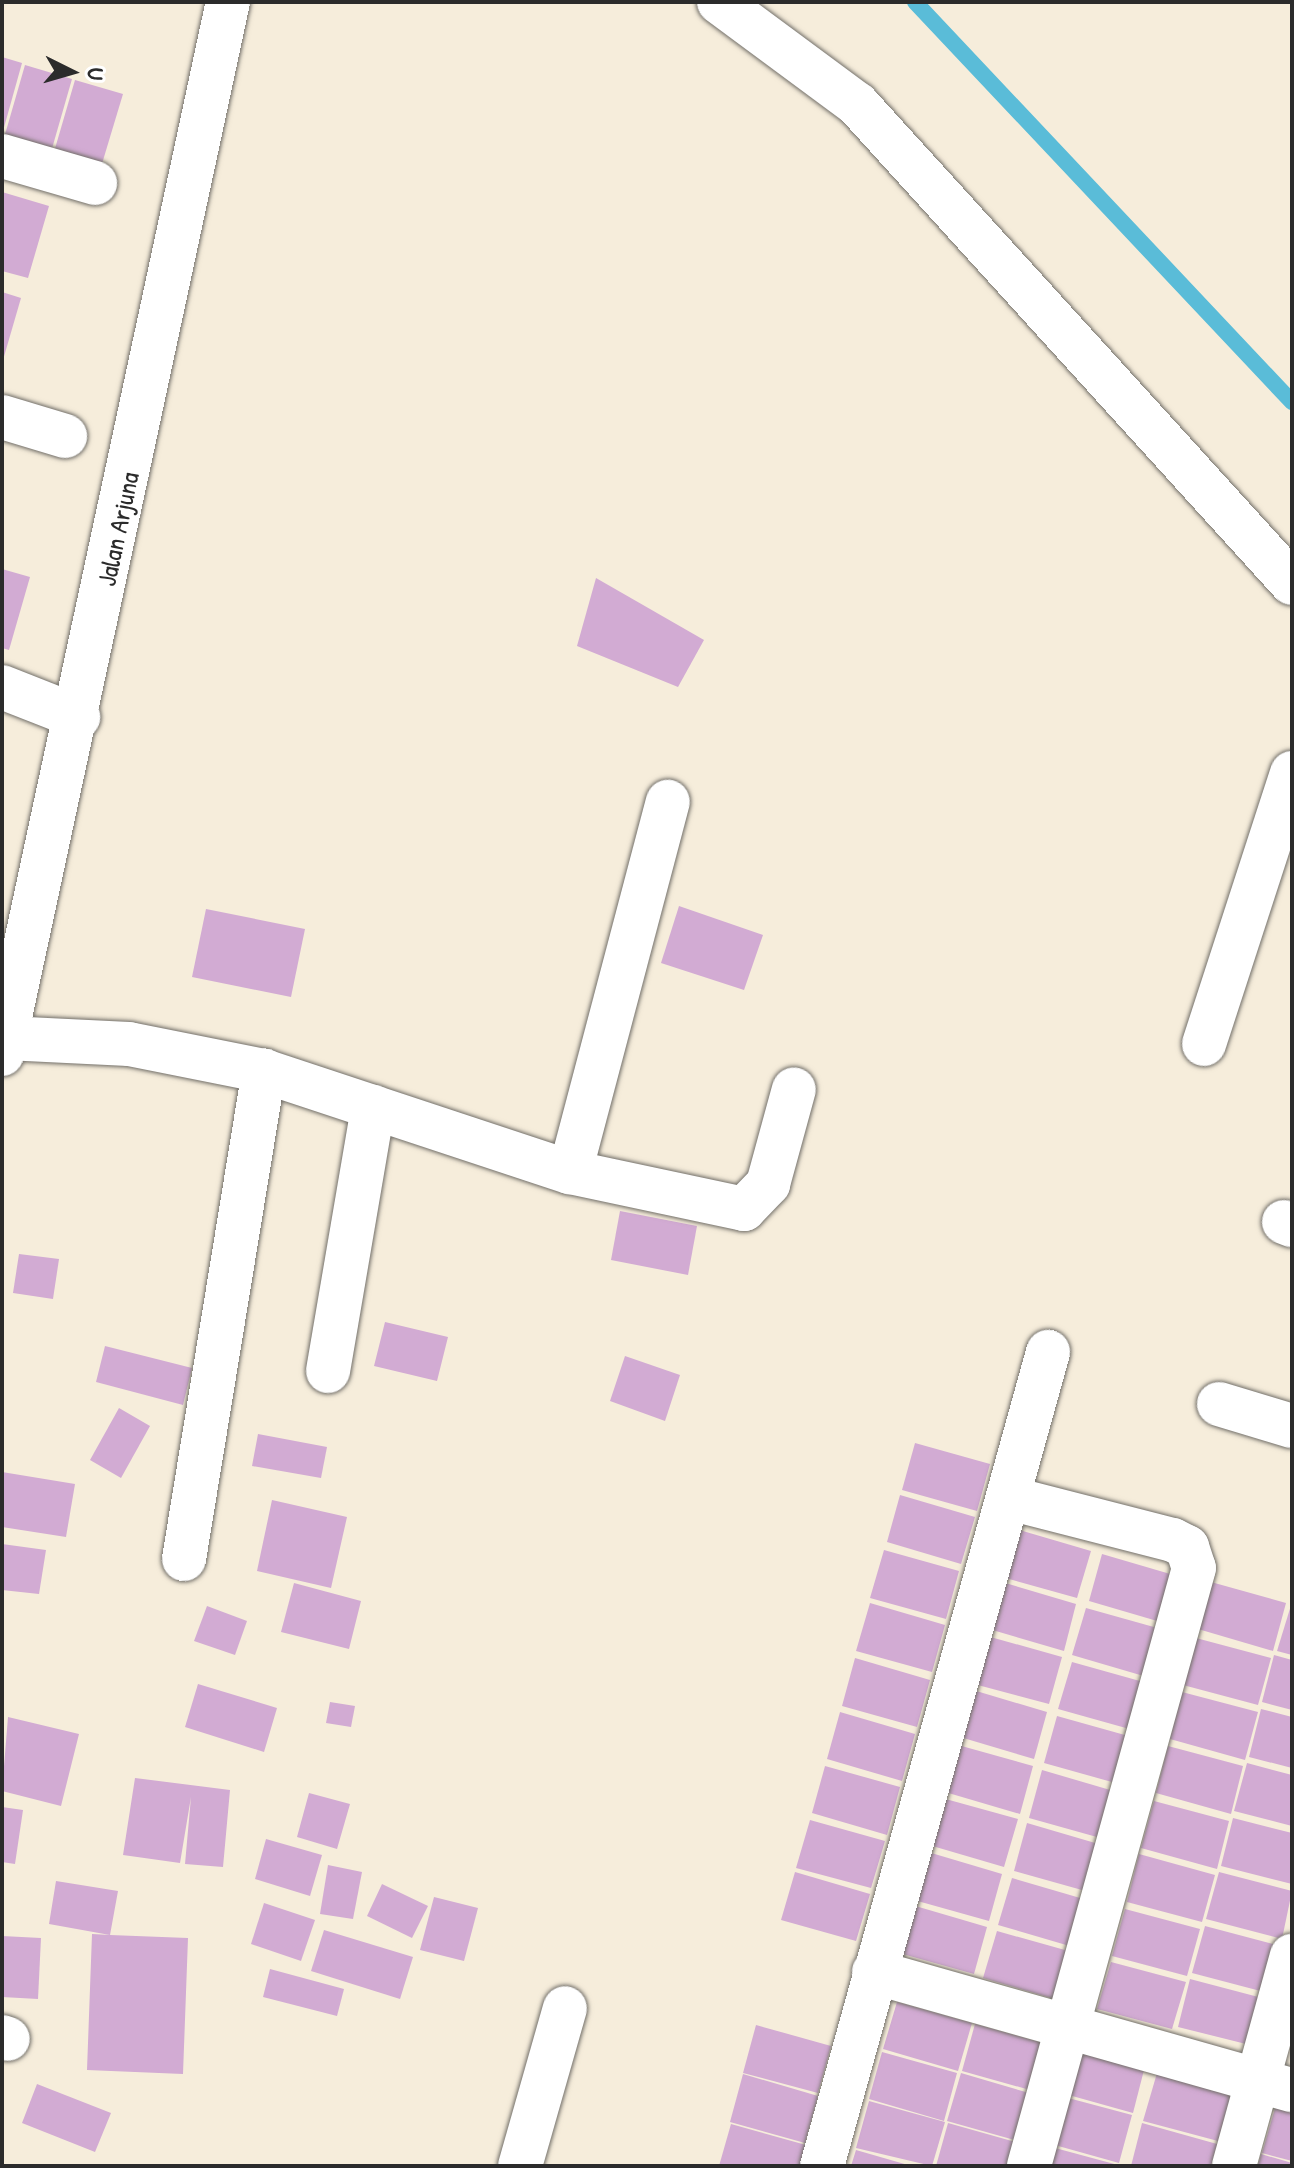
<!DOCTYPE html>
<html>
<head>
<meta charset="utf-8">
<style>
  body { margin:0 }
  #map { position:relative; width:1294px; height:2168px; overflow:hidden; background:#f6eddb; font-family:"Patrick Hand",sans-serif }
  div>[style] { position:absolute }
  .stream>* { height:16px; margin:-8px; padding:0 8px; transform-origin:8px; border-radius:8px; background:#5abcd8 }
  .building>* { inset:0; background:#d2abd3 }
  .roads { filter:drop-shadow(0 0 2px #726f69) drop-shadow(0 0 2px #726f69) }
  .street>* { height:44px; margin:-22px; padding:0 22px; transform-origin:22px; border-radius:22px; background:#fff }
  .secondary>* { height:44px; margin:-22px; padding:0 22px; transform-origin:22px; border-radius:22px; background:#fff }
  span { translate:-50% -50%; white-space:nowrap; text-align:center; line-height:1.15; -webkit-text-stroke:6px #fff; paint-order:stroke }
  .street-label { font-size:26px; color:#2b2b2b }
  .frame { position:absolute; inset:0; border:4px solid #2b2b2b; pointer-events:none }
  .north { position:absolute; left:32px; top:32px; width:80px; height:80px; -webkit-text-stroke:6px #fff; paint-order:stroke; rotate:95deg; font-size:22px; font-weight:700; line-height:32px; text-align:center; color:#2b2b2b }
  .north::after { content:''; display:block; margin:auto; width:28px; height:36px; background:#2b2b2b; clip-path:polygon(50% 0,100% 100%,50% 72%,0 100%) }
</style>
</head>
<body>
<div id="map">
  <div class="stream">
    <div style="left:915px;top:2px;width:550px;rotate:46.7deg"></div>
  </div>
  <div class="building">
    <div style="clip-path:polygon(2px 57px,22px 63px,3px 131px,2px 131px)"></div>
    <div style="clip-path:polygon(25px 65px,72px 79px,51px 152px,4px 138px)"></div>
    <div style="clip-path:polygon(75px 80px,123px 94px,101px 167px,54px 152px)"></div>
    <div style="clip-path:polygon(2px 192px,49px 206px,28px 278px,2px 271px)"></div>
    <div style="clip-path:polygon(2px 292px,21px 298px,3px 360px,2px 360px)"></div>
    <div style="clip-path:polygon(2px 569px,30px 577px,9px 650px,2px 648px)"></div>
    <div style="clip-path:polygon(596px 578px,704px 640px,678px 687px,577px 646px)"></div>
    <div style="clip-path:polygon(679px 906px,763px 935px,744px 990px,661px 963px)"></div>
    <div style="clip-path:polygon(206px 909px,305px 929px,291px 997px,192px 977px)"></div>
    <div style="clip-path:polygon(620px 1211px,697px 1226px,688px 1275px,611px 1260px)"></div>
    <div style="clip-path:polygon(19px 1254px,59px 1259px,53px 1299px,13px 1293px)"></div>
    <div style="clip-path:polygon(385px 1322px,448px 1337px,437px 1381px,374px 1366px)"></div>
    <div style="clip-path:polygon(105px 1346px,192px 1368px,183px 1405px,96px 1382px)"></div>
    <div style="clip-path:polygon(625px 1356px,680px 1375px,665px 1421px,610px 1401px)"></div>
    <div style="clip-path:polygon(119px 1408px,150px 1426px,121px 1478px,90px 1460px)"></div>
    <div style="clip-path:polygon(258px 1434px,327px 1447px,321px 1478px,252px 1466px)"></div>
    <div style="clip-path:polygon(915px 1443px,990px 1464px,977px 1511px,902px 1490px)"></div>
    <div style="clip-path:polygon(2px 1472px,75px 1484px,66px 1537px,2px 1527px)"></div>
    <div style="clip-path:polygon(900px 1495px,975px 1517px,961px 1564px,887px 1542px)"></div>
    <div style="clip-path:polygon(272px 1500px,347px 1517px,331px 1588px,257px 1571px)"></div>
    <div style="clip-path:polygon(1016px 1529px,1091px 1551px,1077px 1598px,1002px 1577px)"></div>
    <div style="clip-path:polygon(2px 1544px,46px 1550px,39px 1594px,2px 1590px)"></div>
    <div style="clip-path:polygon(884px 1550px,959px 1571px,946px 1619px,870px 1598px)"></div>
    <div style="clip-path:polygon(1102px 1554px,1177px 1576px,1164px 1623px,1089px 1601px)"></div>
    <div style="clip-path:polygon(1002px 1582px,1076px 1604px,1064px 1651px,989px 1629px)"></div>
    <div style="clip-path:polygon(1211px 1582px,1286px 1603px,1273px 1651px,1198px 1629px)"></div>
    <div style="clip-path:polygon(294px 1583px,361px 1601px,349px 1649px,281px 1632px)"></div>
    <div style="clip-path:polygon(1292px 1602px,1292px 1655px,1277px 1651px)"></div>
    <div style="clip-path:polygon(870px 1603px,945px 1625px,932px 1672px,856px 1651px)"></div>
    <div style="clip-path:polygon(207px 1606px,247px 1621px,235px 1655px,194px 1641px)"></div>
    <div style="clip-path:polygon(1086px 1608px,1161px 1629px,1147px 1677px,1072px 1655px)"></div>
    <div style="clip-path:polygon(987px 1636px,1062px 1657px,1049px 1704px,974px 1684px)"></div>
    <div style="clip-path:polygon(1196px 1638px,1271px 1658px,1258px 1705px,1183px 1685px)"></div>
    <div style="clip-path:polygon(1274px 1655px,1292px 1660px,1292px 1710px,1262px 1702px)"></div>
    <div style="clip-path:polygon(855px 1658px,930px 1680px,917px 1727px,842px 1706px)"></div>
    <div style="clip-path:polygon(1072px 1662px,1147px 1683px,1133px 1730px,1058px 1709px)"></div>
    <div style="clip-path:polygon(198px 1684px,277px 1708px,264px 1752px,185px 1727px)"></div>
    <div style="clip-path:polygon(973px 1690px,1047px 1712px,1034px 1759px,960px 1737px)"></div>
    <div style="clip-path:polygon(1182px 1692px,1258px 1712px,1245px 1760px,1170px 1739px)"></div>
    <div style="clip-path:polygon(330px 1702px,355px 1706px,351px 1727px,326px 1723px)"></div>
    <div style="clip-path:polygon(1261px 1709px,1292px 1717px,1292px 1768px,1249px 1757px)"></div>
    <div style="clip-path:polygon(840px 1712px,915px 1734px,902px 1781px,827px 1759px)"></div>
    <div style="clip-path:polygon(1057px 1716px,1132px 1737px,1119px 1784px,1044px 1763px)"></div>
    <div style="clip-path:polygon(8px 1717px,79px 1734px,61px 1806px,2px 1791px)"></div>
    <div style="clip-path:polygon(958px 1745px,1033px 1766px,1020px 1814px,945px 1792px)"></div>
    <div style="clip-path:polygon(1168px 1746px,1243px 1766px,1231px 1814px,1156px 1793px)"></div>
    <div style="clip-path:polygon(1247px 1763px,1292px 1775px,1292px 1826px,1234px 1811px)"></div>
    <div style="clip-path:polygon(825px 1766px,900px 1787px,887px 1835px,812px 1813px)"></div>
    <div style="clip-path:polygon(1042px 1770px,1117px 1792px,1104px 1839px,1029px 1818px)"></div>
    <div style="clip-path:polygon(135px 1778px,230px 1790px,223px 1867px,185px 1864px,191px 1797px,180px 1863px,123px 1855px)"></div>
    <div style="clip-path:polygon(309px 1793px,350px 1804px,337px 1849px,297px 1837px)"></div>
    <div style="clip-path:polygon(942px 1798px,1018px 1819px,1004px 1867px,929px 1845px)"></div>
    <div style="clip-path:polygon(1154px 1801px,1229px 1821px,1217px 1869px,1141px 1848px)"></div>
    <div style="clip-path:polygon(2px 1807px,23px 1810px,15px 1864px,2px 1862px)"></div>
    <div style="clip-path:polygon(1233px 1818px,1292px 1833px,1292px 1884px,1221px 1866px)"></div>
    <div style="clip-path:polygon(810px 1820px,885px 1841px,871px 1888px,796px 1868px)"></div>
    <div style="clip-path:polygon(1027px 1823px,1102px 1845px,1089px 1892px,1014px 1871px)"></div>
    <div style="clip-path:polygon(266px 1839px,322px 1855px,310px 1896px,255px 1879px)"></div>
    <div style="clip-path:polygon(928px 1852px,1002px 1874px,989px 1921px,914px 1900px)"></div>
    <div style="clip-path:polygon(1139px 1854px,1215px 1875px,1202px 1922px,1127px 1902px)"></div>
    <div style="clip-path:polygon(328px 1865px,362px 1872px,353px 1919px,320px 1914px)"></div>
    <div style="clip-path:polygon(795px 1872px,870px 1894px,856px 1941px,781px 1920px)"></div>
    <div style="clip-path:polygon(1219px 1872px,1292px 1891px,1282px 1939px,1206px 1919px)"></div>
    <div style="clip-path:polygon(1012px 1878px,1087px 1900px,1073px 1947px,998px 1925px)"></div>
    <div style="clip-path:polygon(56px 1881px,118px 1891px,110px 1935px,188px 1938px,183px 2074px,87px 2070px,92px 1934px,110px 1935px,49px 1924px)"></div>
    <div style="clip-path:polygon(382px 1884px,428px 1906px,412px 1938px,367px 1916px)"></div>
    <div style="clip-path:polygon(434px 1897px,478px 1908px,464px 1961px,420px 1950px)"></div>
    <div style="clip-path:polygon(264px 1903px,315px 1920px,301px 1961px,251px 1944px)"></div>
    <div style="clip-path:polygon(912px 1905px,987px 1927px,974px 1974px,899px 1953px)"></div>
    <div style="clip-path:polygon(1125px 1909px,1200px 1929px,1187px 1976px,1112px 1956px)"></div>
    <div style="clip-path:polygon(1205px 1926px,1280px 1946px,1268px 1993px,1192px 1973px)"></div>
    <div style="clip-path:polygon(324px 1930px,413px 1957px,400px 1999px,311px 1971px)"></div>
    <div style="clip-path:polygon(997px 1931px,1072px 1952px,1058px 2000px,983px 1978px)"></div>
    <div style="clip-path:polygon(2px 1936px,41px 1938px,38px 1999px,2px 1997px)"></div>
    <div style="clip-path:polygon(1111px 1962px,1186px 1982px,1172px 2029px,1097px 2009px)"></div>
    <div style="clip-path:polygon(270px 1969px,344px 1989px,337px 2016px,263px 1997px)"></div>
    <div style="clip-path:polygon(1190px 1979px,1266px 1999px,1254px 2046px,1178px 2027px)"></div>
    <div style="clip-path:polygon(897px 2002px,972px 2023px,958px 2071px,883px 2049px)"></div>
    <div style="clip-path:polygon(975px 2024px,1050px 2045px,1037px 2092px,962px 2071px)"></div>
    <div style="clip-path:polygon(756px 2025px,831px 2046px,818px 2093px,743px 2073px)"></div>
    <div style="clip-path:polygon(1071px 2045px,1145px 2066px,1133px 2113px,1058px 2092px)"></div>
    <div style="clip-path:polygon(882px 2052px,957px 2073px,944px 2121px,869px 2099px)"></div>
    <div style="clip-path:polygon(961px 2073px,1036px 2095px,1022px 2142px,947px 2121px)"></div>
    <div style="clip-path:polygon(1157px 2073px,1232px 2094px,1218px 2141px,1143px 2121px)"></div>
    <div style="clip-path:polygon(743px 2074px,818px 2096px,805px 2143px,730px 2122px)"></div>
    <div style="clip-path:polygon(37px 2084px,111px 2113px,95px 2152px,22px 2123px)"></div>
    <div style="clip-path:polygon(1057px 2095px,1132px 2115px,1119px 2163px,1044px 2142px)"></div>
    <div style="clip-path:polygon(869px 2101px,945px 2122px,932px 2166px,856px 2148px)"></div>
    <div style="clip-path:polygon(1276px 2105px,1292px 2110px,1292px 2161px,1262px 2153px)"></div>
    <div style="clip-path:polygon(948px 2123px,1022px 2144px,1016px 2166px,936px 2166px)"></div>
    <div style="clip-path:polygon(1142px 2123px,1217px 2144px,1211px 2166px,1131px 2166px)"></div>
    <div style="clip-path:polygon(731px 2124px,806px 2145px,800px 2166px,719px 2166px)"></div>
    <div style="clip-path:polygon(1044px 2145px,1118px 2165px,1118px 2166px,1038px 2166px)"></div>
    <div style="clip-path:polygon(856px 2150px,908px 2165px,908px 2166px,851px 2166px)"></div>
    <div style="clip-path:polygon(1261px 2154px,1292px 2163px,1292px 2166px,1258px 2166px)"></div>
  </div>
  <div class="roads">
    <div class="street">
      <div style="left:719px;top:2px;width:172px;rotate:36.5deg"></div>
      <div style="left:857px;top:104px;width:647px;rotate:47.76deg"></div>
      <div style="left:2px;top:156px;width:97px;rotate:16.2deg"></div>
      <div style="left:2px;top:417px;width:66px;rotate:16.8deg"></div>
      <div style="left:2px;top:687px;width:82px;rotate:21.5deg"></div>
      <div style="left:6px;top:1038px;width:123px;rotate:2.8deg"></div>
      <div style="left:129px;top:1044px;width:138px;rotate:11.3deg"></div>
      <div style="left:264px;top:1071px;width:322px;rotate:18.3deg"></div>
      <div style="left:570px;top:1172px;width:383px;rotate:-75.2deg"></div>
      <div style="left:1204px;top:1044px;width:285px;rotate:-72deg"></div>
      <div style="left:570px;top:1172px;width:178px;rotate:12deg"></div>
      <div style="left:744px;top:1209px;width:35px;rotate:-46deg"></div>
      <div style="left:768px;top:1184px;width:98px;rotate:-74.7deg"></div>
      <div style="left:1284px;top:1222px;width:9px;rotate:21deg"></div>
      <div style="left:328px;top:1371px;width:268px;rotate:-80.3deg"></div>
      <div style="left:1219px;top:1404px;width:76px;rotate:16.8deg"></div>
      <div style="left:1009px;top:1498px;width:169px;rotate:14.4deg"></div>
      <div style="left:1173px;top:1540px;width:16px;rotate:27deg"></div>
      <div style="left:1187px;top:1547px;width:22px;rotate:72deg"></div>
      <div style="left:1194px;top:1568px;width:620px;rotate:105.43deg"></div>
      <div style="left:184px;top:1559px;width:495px;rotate:-80.7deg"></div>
      <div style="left:874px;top:1972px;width:434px;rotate:15.8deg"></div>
      <div style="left:2px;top:2037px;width:6px;rotate:18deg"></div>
      <div style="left:520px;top:2166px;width:164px;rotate:-74.1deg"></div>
      <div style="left:822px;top:2166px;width:845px;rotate:-74.48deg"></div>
      <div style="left:1234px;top:2166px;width:218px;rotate:-74.6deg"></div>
    </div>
    <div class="secondary">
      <div style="left:2px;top:1054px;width:1076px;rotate:-77.88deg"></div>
    </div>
  </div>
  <div class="street-label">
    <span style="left:118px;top:529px;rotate:-78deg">Jalan Arjuna</span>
  </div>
  <div class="frame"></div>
  <div class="north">U</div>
</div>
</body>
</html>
